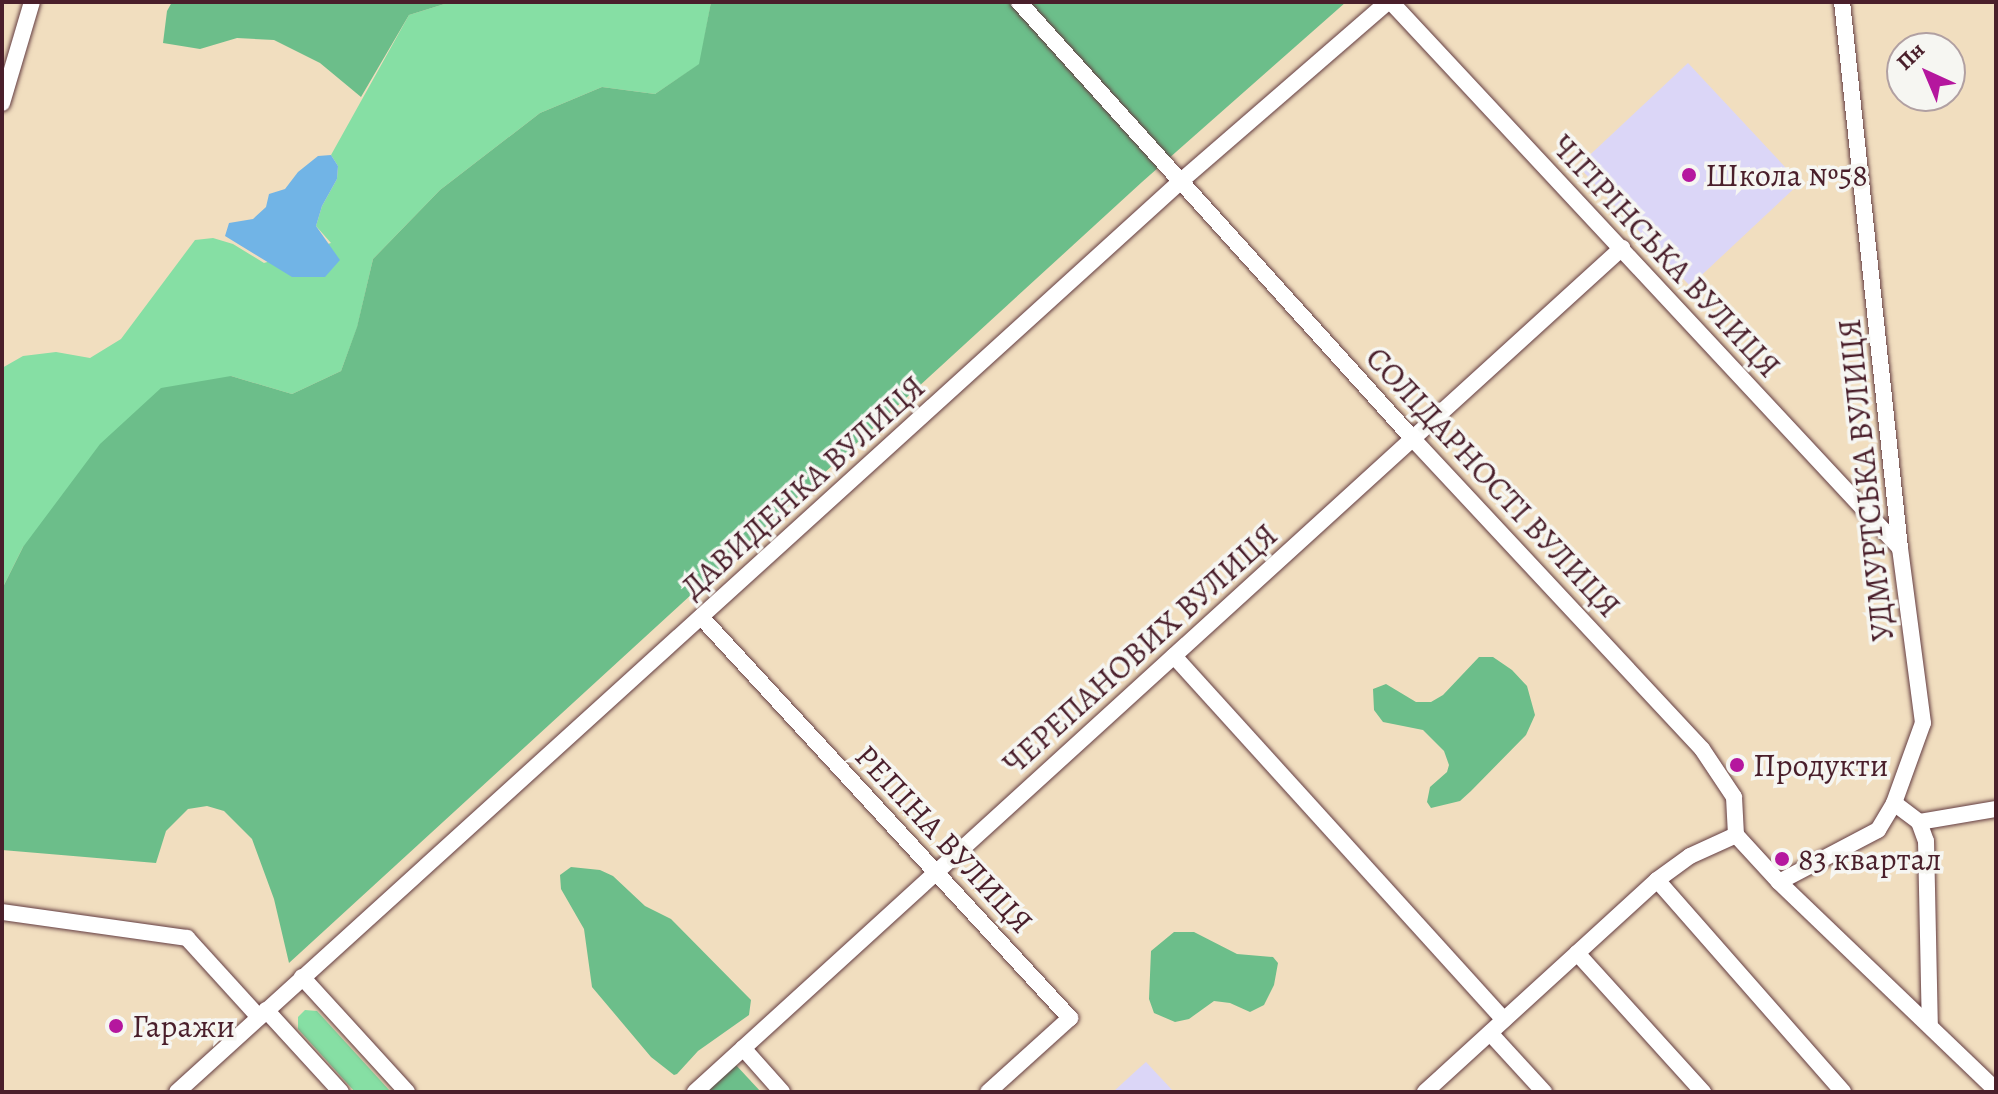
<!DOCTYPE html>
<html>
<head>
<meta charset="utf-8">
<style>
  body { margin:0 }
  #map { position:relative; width:1998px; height:1094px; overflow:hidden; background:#f1debf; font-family:Alegreya,serif }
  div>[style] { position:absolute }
  .built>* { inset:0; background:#dbd6f7 }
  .green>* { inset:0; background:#86dfa4 }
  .forest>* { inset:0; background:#6cbe8a }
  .water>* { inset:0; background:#71b4e6 }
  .roads { filter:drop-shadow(0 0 2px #633c41) drop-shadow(0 0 2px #633c41) }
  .minor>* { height:16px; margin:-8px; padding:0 8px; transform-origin:8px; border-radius:8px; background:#fff }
  .dots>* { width:22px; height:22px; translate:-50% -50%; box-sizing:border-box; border:4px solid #f6f6f2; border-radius:50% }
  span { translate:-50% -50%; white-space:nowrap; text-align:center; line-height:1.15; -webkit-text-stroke:7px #f6f6f2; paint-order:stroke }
  .poi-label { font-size:32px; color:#4a1f2b }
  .left { translate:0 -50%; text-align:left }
  .street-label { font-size:32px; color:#4a1f2b }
  .frame { position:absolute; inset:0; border:4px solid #4a1f2b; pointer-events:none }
  .north { position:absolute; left:1886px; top:32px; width:80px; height:80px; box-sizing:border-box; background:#f6f6f2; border:2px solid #b1a0a2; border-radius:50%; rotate:316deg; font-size:22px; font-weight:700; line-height:32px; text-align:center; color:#4a1f2b }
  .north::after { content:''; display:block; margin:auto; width:28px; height:36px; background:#b5179e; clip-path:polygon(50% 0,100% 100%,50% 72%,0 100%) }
</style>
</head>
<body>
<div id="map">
  <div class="built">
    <div style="clip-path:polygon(1688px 63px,1800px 183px,1690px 286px,1578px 166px)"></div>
    <div style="clip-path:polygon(1146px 1062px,1174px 1092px,1113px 1092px,1138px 1069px)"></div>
  </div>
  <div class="green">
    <div style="clip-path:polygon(451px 2px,711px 2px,700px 64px,655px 94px,602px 87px,540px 113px,440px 190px,373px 259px,357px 328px,341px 371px,292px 394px,231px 376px,23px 547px,2px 589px,2px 368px,23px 356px,56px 352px,90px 358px,121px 339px,195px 240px,213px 238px,233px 244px,264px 263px,331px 243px,316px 226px,322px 206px,337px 179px,338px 166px,331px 155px,409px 15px)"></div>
    <div style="clip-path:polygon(305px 1010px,317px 1011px,391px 1092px,355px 1092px,298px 1029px,298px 1017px)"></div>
  </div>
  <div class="forest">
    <div style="clip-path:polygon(172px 2px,451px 2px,409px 15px,361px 97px,320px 63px,274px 40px,237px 38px,200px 49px,163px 43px,167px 11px)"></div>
    <div style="clip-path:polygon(711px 2px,1346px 2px,1142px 182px,289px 963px,274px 899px,252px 839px,224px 811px,207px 806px,188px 809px,166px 831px,156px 863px,2px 850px,2px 589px,23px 547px,100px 444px,161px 388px,231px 376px,292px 394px,341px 371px,357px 327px,373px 259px,440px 190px,540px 113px,602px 87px,655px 94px,699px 64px)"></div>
    <div style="clip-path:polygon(1479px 657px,1493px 657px,1512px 670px,1527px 686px,1535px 715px,1526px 735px,1471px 791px,1460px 801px,1431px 808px,1427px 802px,1430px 787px,1447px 772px,1449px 765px,1444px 751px,1423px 730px,1383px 722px,1374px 710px,1373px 689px,1386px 684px,1416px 702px,1431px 702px,1443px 695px)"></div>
    <div style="clip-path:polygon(571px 867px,600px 870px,613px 876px,645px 906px,671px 919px,751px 1000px,749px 1015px,698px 1051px,677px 1074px,674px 1075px,651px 1057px,592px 987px,584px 929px,561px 889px,560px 875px)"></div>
    <div style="clip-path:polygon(1174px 932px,1194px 932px,1237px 954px,1273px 957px,1278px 963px,1274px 985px,1264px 1005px,1250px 1012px,1230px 1003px,1214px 1001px,1189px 1019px,1175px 1022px,1154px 1013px,1149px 999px,1151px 951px)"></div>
    <div style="clip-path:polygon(735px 1064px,761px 1092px,705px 1092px)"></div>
  </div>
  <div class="water">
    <div style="clip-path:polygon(331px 155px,338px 166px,337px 179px,322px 206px,316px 226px,340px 260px,325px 277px,292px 277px,225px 236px,229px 223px,253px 219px,266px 207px,269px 194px,285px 189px,298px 172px,318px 156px)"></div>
  </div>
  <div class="roads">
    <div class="minor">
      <div style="left:1019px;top:2px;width:588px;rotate:47.96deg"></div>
      <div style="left:1413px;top:439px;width:424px;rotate:47deg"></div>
      <div style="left:1702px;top:749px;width:58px;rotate:56.3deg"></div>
      <div style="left:1734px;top:797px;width:38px;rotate:87deg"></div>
      <div style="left:1391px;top:2px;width:746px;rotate:47.01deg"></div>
      <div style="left:2px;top:103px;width:105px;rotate:-73.5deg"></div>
      <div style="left:701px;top:617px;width:545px;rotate:47.38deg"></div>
      <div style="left:1070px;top:1018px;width:110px;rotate:137.9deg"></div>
      <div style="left:1174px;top:656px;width:491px;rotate:47.8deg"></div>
      <div style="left:1894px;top:803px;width:31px;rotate:37deg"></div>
      <div style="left:1919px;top:822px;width:20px;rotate:70deg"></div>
      <div style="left:1926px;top:841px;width:184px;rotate:88.8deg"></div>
      <div style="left:1919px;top:822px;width:78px;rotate:-9.6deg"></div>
      <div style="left:1657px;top:880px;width:282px;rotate:48.7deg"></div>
      <div style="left:1779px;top:882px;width:112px;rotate:-27.7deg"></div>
      <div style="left:1878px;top:830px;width:31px;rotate:-59deg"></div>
      <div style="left:1894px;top:803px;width:85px;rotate:-70.1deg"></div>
      <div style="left:1923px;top:723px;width:177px;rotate:-97.5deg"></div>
      <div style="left:1900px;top:548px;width:549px;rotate:-96.06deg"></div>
      <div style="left:2px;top:912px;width:187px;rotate:8deg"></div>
      <div style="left:187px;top:938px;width:107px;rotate:47.7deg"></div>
      <div style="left:1577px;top:953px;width:188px;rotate:47.8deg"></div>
      <div style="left:302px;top:977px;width:156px;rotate:47.6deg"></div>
      <div style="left:266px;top:1010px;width:111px;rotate:47.6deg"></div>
      <div style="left:1490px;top:1033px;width:80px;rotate:47.5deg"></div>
      <div style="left:743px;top:1048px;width:59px;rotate:48.4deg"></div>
      <div style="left:177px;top:1092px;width:1356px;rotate:-42.22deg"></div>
      <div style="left:1181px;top:181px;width:274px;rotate:-40.9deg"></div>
      <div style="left:695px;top:1092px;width:1254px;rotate:-42.32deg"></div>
      <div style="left:1425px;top:1092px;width:314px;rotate:-42.4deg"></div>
      <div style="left:1657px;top:880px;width:41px;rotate:-36deg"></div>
      <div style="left:1690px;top:856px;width:51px;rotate:-24.5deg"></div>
      <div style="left:1736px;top:835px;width:64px;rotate:47.5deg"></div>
      <div style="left:1779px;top:882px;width:301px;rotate:43.8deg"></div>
    </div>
  </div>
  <div class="dots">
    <div style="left:1689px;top:175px;background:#b5179e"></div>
    <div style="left:1737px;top:765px;background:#b5179e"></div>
    <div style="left:1782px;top:859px;background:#b5179e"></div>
    <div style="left:116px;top:1026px;background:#b5179e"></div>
  </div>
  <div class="poi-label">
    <span class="left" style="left:1705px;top:175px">Школа №58</span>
    <span class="left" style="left:1753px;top:765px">Продукти</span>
    <span class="left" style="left:1798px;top:859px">83 квартал</span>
    <span class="left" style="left:132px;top:1026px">Гаражи</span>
  </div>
  <div class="street-label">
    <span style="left:1666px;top:256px;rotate:47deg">ЧIГIРIНСЬКА ВУЛИЦЯ</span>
    <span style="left:1866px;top:480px;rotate:-96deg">УДМУРТСЬКА ВУЛИЦЯ</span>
    <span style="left:1493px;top:482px;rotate:47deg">СОЛІДАРНОСТІ ВУЛИЦЯ</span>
    <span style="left:803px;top:487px;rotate:-42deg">ДАВИДЕНКА ВУЛИЦЯ</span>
    <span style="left:1140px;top:649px;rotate:-42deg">ЧЕРЕПАНОВИХ ВУЛИЦЯ</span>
    <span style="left:944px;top:839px;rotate:47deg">РЕПIНА ВУЛИЦЯ</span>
  </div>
  <div class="frame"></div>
  <div class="north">Пн</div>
</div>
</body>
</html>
